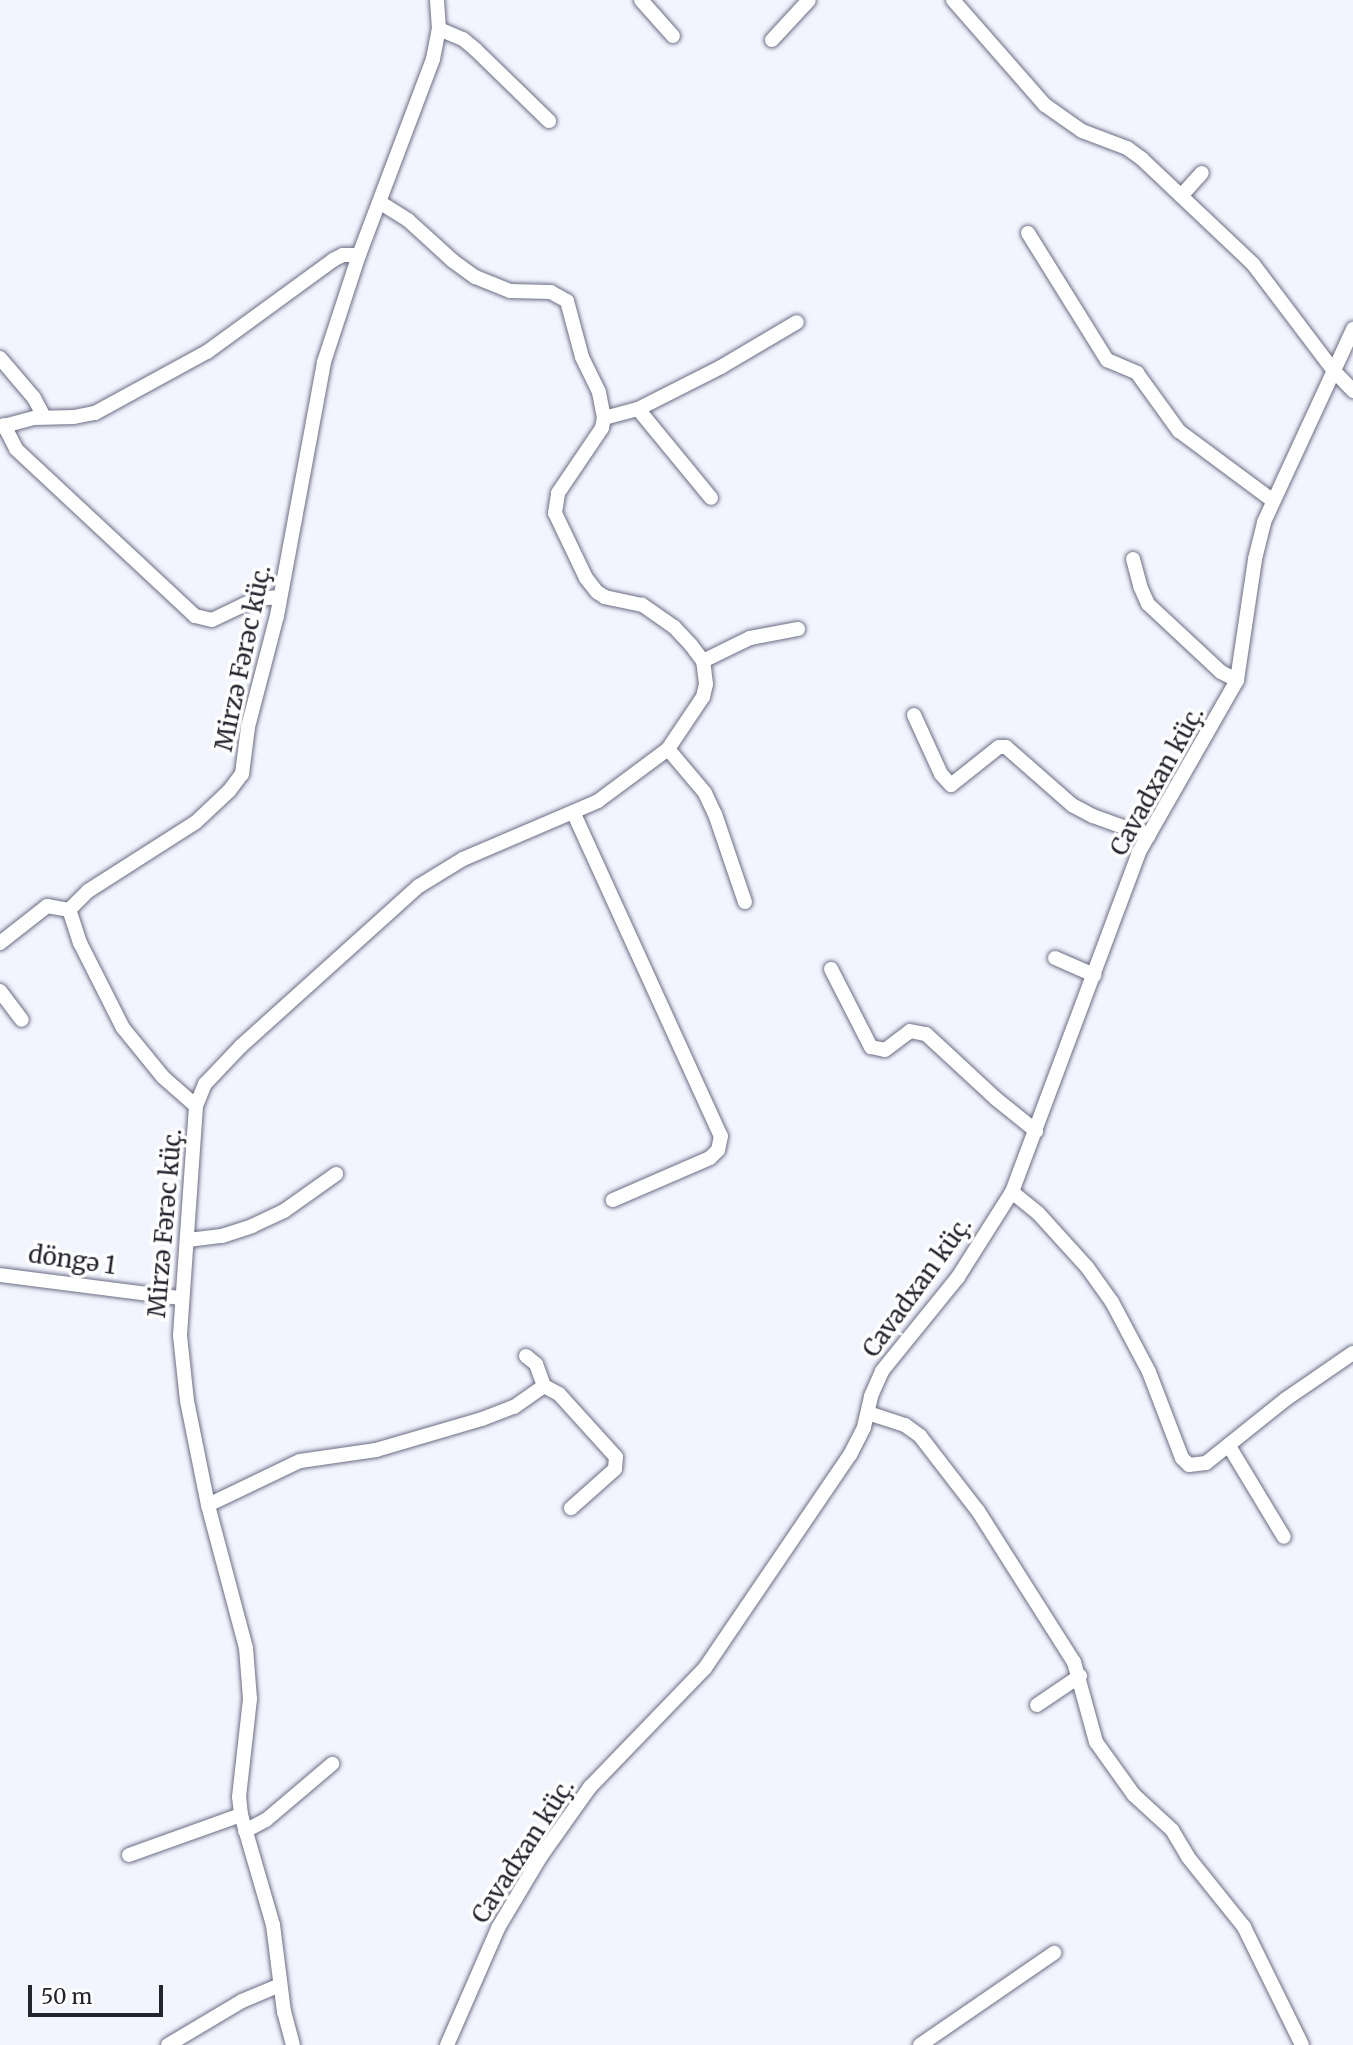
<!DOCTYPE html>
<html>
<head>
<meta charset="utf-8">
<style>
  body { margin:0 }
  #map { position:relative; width:1353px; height:2045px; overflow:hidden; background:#f2f4fe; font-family:Merriweather,serif }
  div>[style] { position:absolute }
  .roads { filter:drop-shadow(0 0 2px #6b6d83) drop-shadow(0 0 2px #6b6d83) }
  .minor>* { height:14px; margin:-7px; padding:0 7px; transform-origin:7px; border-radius:7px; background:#fff }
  span { translate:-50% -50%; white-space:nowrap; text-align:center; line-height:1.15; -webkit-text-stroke:7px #fff; paint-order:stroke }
  .street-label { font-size:24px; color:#23242d }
  .scale { position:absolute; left:28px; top:1985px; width:135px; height:32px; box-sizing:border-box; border:4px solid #23242d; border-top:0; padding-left:9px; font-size:21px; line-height:24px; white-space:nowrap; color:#23242d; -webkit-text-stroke:5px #fff; paint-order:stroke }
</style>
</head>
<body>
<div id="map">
  <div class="roads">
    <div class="minor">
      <div style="left:641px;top:0;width:48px;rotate:48.4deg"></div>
      <div style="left:953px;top:0;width:140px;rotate:48.8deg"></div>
      <div style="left:1045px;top:105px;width:45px;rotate:35.1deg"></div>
      <div style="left:1082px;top:131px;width:48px;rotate:20.7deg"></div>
      <div style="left:1127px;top:148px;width:19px;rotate:36deg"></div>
      <div style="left:1142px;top:159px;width:153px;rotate:43.4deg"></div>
      <div style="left:1253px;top:264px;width:134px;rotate:52.9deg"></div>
      <div style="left:1334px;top:371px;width:28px;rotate:46deg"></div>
      <div style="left:439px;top:29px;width:26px;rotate:23deg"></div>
      <div style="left:463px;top:39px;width:17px;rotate:40deg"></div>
      <div style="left:476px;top:50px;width:102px;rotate:44.2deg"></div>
      <div style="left:772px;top:40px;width:54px;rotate:-47.2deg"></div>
      <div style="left:1181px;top:196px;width:31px;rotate:-48deg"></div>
      <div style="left:1028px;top:233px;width:150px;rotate:58.1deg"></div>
      <div style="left:1107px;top:360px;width:33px;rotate:23deg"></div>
      <div style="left:1137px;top:373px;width:72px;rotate:54.1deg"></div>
      <div style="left:1179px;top:431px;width:116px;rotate:36.6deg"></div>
      <div style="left:0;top:358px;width:52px;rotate:49.6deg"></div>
      <div style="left:34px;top:398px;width:21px;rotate:62deg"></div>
      <div style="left:638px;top:409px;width:115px;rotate:50.6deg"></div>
      <div style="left:604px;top:418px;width:35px;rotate:-15deg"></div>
      <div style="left:638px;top:409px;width:93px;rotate:-26.8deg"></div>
      <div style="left:721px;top:367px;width:88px;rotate:-30.6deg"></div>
      <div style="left:4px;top:425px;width:27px;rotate:63deg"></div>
      <div style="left:16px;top:449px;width:245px;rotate:43deg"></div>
      <div style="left:195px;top:616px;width:17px;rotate:13deg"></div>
      <div style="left:212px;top:620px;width:49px;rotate:-25.5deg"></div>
      <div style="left:256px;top:599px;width:24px;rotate:-5deg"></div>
      <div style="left:0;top:427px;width:35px;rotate:-15deg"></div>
      <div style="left:34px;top:418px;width:40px;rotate:-1.4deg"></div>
      <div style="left:74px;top:417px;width:21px;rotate:-11deg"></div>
      <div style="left:95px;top:413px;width:128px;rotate:-28.6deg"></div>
      <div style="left:207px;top:352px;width:156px;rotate:-36.1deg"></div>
      <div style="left:333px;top:260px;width:11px;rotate:-27deg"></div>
      <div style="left:343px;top:255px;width:16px"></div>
      <div style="left:1133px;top:559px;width:28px;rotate:75deg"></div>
      <div style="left:1140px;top:586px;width:20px;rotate:66deg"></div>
      <div style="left:1148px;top:604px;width:100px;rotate:43deg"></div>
      <div style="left:1221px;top:672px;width:18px;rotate:27deg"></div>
      <div style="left:703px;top:661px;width:52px;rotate:-26.1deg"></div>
      <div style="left:750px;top:638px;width:49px;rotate:-10.6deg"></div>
      <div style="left:914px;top:715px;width:65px;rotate:65.4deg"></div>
      <div style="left:941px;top:774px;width:15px;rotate:48deg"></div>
      <div style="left:951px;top:785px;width:61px;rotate:-38.4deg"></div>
      <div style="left:999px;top:747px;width:7px"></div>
      <div style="left:1006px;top:747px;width:88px;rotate:41.3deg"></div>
      <div style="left:1072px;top:805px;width:24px;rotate:28deg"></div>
      <div style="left:1093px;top:816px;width:59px;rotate:20deg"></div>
      <div style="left:668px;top:749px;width:57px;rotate:49.9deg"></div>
      <div style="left:705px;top:793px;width:23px;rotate:65deg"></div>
      <div style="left:715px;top:814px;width:93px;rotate:71.2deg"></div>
      <div style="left:574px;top:814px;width:354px;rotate:65.5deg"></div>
      <div style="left:721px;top:1136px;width:14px;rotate:102deg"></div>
      <div style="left:718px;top:1150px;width:11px;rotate:135deg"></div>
      <div style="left:710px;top:1158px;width:106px;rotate:156.6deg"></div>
      <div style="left:0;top:943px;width:60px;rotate:-38.2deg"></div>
      <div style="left:47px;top:906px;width:22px;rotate:10deg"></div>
      <div style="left:1055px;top:958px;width:43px;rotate:23.6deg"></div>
      <div style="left:831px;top:969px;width:88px;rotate:62.9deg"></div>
      <div style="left:871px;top:1047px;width:14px;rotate:12deg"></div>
      <div style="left:885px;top:1050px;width:31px;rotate:-37deg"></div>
      <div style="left:910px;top:1031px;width:16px;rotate:11deg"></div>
      <div style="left:926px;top:1034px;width:94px;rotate:42.8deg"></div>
      <div style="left:995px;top:1098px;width:53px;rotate:38.8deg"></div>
      <div style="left:0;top:991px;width:36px;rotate:53deg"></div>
      <div style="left:196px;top:1106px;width:24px;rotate:-68deg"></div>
      <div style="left:205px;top:1084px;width:52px;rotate:-46.5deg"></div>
      <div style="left:241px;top:1046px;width:239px;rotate:-42deg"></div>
      <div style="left:419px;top:886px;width:52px;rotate:-31.5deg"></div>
      <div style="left:463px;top:859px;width:147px;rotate:-23.2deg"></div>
      <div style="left:598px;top:801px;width:87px;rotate:-36.6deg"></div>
      <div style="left:668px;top:749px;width:63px;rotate:-56.1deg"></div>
      <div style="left:703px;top:697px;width:13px;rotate:-77deg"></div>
      <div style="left:706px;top:684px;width:23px;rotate:-97deg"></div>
      <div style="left:703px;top:661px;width:20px;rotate:-127deg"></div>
      <div style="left:691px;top:645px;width:25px;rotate:-133deg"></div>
      <div style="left:674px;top:627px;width:39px;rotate:-145deg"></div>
      <div style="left:642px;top:605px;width:38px;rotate:-168deg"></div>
      <div style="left:605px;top:597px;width:9px;rotate:-148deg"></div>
      <div style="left:597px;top:592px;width:18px;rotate:-128deg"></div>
      <div style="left:586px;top:578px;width:72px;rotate:-115.5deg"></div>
      <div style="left:555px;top:513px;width:20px;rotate:-81deg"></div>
      <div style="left:558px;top:493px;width:78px;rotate:-55.9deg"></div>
      <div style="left:602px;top:428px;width:10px;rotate:-79deg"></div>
      <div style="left:604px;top:418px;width:26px;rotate:-101deg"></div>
      <div style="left:599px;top:392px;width:39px;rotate:-116deg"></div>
      <div style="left:582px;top:357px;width:58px;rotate:-105deg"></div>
      <div style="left:567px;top:301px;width:18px;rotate:-151deg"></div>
      <div style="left:551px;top:292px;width:41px;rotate:-178.6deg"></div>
      <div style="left:510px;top:291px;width:38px;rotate:-158deg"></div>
      <div style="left:475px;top:277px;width:27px;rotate:-144deg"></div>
      <div style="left:453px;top:261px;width:61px;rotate:-137.7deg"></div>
      <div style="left:408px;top:220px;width:32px;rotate:-148deg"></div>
      <div style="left:1012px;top:1192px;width:33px;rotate:39deg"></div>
      <div style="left:1038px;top:1213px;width:73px;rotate:47.8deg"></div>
      <div style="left:1087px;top:1267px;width:43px;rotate:54.5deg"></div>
      <div style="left:1112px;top:1302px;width:79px;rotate:62.1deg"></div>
      <div style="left:1149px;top:1372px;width:92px;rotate:69deg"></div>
      <div style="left:1182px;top:1458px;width:10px;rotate:45deg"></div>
      <div style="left:1189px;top:1465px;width:17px;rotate:-7deg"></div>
      <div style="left:1206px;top:1463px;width:102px;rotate:-38.7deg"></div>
      <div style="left:1286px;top:1399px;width:81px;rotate:-34.5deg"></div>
      <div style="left:188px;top:1240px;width:34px;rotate:-7deg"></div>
      <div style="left:222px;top:1236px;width:32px;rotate:-18deg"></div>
      <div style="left:252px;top:1226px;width:35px;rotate:-25deg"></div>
      <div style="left:284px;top:1211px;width:64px;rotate:-35.4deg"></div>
      <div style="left:0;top:1275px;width:181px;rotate:7.3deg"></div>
      <div style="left:526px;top:1356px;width:13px;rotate:39deg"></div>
      <div style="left:536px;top:1364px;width:23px;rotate:70deg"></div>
      <div style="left:868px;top:1413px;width:39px;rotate:18deg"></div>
      <div style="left:905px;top:1425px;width:19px;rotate:36deg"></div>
      <div style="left:920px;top:1436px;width:95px;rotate:52.3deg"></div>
      <div style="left:978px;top:1511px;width:179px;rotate:57.6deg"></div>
      <div style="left:1074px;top:1662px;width:83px;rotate:74.6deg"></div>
      <div style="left:1096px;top:1742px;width:65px;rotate:54.4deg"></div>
      <div style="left:1134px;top:1795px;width:52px;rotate:42.6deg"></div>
      <div style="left:1172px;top:1830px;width:31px;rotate:59deg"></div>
      <div style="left:1188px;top:1857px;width:90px;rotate:51.3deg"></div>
      <div style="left:1244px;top:1927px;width:131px;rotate:63.8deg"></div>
      <div style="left:1229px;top:1446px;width:106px;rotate:58.9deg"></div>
      <div style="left:208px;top:1505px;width:102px;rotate:-25.6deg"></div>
      <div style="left:300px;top:1461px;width:77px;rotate:-8.2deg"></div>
      <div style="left:376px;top:1450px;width:110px;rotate:-16.3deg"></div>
      <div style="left:482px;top:1419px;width:34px;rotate:-21deg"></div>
      <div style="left:514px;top:1407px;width:37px;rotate:-35deg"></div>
      <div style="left:544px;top:1386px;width:17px;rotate:28deg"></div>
      <div style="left:559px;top:1394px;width:85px;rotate:47.9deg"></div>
      <div style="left:616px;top:1457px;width:12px;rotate:95deg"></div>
      <div style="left:615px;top:1469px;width:59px;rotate:138.4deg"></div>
      <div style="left:1037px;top:1705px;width:52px;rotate:-34deg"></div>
      <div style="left:245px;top:1831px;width:24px;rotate:-28deg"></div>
      <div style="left:266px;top:1820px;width:87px;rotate:-40.3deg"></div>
      <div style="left:129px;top:1855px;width:119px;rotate:-19.7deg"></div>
      <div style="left:168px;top:2045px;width:86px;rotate:-30.7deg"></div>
      <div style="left:242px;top:2001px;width:41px;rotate:-22.8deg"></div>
      <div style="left:293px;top:2045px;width:34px;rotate:-105deg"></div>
      <div style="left:284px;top:2012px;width:88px;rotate:-97.2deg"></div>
      <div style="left:273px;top:1925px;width:115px;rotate:-106.2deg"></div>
      <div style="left:241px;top:1815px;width:18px;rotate:-96deg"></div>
      <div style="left:239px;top:1797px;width:99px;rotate:-83.6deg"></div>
      <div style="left:250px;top:1699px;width:51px;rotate:-94.5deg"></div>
      <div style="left:246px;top:1648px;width:148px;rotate:-104.9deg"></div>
      <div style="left:208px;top:1505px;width:106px;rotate:-101.4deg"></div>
      <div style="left:187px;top:1401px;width:66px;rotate:-96.1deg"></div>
      <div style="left:180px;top:1335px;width:230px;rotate:-86deg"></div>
      <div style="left:196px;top:1106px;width:44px;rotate:-138.7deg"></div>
      <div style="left:163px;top:1077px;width:63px;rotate:-129.2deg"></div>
      <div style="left:123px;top:1028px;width:95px;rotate:-116.8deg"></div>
      <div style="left:80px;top:943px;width:35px;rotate:-108deg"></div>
      <div style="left:69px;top:910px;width:27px;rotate:-45deg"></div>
      <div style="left:88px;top:891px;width:128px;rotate:-32.6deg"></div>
      <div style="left:196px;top:822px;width:45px;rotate:-43.2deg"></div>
      <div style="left:229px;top:791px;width:21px;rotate:-53deg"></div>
      <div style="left:242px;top:774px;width:47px;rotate:-82.7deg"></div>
      <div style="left:248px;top:727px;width:115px;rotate:-75.4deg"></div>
      <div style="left:277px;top:616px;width:258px;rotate:-79.5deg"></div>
      <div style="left:324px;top:362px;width:113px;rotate:-71.9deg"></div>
      <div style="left:359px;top:255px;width:210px;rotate:-69.3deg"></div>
      <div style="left:433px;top:59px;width:31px;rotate:-79deg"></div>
      <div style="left:439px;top:29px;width:29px;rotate:-94deg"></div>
      <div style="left:447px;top:2045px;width:128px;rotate:-66.4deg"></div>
      <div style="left:498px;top:1928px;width:84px;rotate:-59.2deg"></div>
      <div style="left:541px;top:1856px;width:85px;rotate:-54.6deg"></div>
      <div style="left:590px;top:1787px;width:165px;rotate:-46deg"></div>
      <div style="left:705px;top:1668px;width:258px;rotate:-55.8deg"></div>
      <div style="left:850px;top:1455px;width:31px;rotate:-63deg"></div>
      <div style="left:864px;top:1427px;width:32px;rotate:-77deg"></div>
      <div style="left:871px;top:1396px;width:27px;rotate:-66deg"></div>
      <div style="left:882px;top:1371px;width:121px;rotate:-51deg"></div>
      <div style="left:958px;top:1277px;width:101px;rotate:-57.6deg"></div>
      <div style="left:1012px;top:1192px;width:363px;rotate:-69.5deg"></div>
      <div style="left:1139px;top:852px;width:198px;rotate:-60.3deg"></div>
      <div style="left:1237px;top:680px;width:122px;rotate:-81.5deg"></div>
      <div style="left:1255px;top:559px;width:38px;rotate:-76deg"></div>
      <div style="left:1264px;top:522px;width:213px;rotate:-65.2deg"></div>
      <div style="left:920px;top:2045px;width:163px;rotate:-34.5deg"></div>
    </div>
  </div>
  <div class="street-label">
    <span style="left:243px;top:658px;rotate:-78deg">Mirzə Fərəc küç.</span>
    <span style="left:1157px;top:781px;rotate:-61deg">Cavadxan küç.</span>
    <span style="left:165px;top:1223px;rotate:-85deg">Mirzə Fərəc küç.</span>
    <span style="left:72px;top:1260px;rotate:8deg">döngə 1</span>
    <span style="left:917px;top:1287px;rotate:-54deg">Cavadxan küç.</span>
    <span style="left:523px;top:1851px;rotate:-57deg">Cavadxan küç.</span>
  </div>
  <div class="scale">50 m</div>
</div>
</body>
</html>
